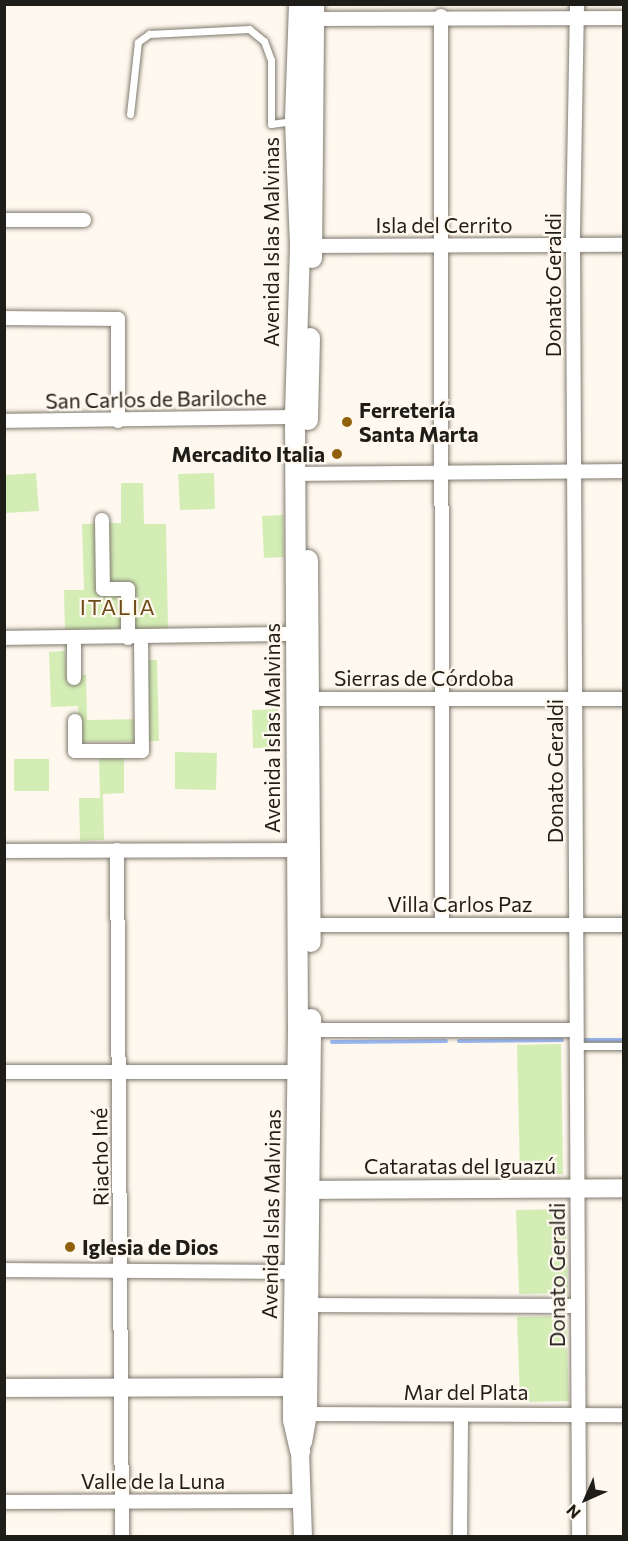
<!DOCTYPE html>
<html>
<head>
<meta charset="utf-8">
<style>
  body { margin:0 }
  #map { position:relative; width:628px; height:1541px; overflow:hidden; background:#fef8ee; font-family:Commissioner,sans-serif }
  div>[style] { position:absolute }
  .green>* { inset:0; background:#d3edb5 }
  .stream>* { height:4px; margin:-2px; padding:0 2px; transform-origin:2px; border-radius:2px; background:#98b8f4 }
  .roads { filter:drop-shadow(0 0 2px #817a6f) drop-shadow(0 0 2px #817a6f) }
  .service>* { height:7px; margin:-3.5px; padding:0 3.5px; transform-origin:3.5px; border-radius:3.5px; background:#fff }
  .minor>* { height:14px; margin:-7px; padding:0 7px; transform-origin:7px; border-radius:7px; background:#fff }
  .tertiary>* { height:18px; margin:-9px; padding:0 9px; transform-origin:9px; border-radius:9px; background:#fff }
  .secondary>* { height:20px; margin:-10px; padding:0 10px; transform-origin:10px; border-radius:10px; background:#fff }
  .dots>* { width:16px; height:16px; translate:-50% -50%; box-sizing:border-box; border:3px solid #fef8ee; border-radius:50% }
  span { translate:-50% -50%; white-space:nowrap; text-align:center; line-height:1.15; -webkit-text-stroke:4.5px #fef8ee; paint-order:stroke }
  .street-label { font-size:21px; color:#1f1d18 }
  .poi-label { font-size:21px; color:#1f1d18; font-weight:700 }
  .left { translate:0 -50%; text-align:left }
  .right { translate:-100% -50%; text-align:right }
  .neighbourhood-label { font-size:22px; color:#6e4c19; letter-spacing:1.5px }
  .frame { position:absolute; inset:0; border:6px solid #1f1d18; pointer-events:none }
  .north { position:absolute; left:556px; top:1469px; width:60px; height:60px; -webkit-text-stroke:4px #fef8ee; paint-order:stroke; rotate:225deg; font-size:16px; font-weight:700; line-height:24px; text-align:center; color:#1f1d18 }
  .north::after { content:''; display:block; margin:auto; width:21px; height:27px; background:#1f1d18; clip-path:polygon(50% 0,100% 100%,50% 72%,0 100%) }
</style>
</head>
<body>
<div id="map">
  <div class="green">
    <div style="clip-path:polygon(36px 473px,39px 511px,5px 513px,5px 475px)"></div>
    <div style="clip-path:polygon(214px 473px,215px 509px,180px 510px,178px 474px)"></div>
    <div style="clip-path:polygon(121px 483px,143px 483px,144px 524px,166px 524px,168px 630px,65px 632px,64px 590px,84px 590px,82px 524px,121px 523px)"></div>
    <div style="clip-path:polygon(283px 515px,284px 557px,264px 558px,262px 516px)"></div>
    <div style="clip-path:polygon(65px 651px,66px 675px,86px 675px,87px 720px,147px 719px,146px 660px,157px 660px,159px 741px,79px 742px,78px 706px,51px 707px,49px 652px)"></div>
    <div style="clip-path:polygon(278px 709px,279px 748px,253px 748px,252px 710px)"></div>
    <div style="clip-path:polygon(175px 752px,217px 753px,216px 790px,175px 789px)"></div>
    <div style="clip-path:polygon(99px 757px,124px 757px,124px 793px,103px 794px,104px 840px,80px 841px,79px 798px,100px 798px)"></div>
    <div style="clip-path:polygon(14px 759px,49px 759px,49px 791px,14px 791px)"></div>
    <div style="clip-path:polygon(561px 1044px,563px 1174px,520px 1175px,517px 1045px)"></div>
    <div style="clip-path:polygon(565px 1209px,568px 1293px,519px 1294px,516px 1210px)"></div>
    <div style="clip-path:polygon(566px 1316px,569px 1401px,520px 1402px,517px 1317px)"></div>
  </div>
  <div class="stream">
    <div style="left:583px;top:1040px;width:41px"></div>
    <div style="left:459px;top:1041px;width:103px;rotate:-0.6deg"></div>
    <div style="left:332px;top:1042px;width:114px;rotate:-0.5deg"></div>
  </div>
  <div class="roads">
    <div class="service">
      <div style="left:130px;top:114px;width:72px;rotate:-83.7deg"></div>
      <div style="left:138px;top:42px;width:14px;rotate:-36deg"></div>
      <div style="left:149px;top:34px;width:100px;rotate:-2.9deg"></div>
      <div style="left:249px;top:29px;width:19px;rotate:39deg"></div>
      <div style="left:264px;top:41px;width:20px;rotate:70deg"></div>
      <div style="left:271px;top:60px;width:64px;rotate:90deg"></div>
      <div style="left:271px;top:124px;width:22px;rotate:-8deg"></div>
      <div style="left:576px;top:1046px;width:48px"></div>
    </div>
    <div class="minor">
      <div style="left:577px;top:4px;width:241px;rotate:91deg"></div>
      <div style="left:573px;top:245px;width:1291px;rotate:89.73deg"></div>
      <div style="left:311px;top:12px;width:8px;rotate:67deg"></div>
      <div style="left:314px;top:19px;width:310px;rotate:-0.2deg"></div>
      <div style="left:441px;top:16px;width:909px;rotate:89.94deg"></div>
      <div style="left:4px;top:220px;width:80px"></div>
      <div style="left:305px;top:246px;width:319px;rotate:-0.2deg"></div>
      <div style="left:4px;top:318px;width:114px;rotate:0.5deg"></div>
      <div style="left:118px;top:319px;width:102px;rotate:90deg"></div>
      <div style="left:4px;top:421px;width:298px;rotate:-0.8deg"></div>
      <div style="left:295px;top:474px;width:329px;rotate:-0.5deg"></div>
      <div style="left:102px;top:520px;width:69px;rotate:89.2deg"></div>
      <div style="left:103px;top:589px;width:25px"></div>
      <div style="left:128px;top:589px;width:49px;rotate:90deg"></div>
      <div style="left:4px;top:638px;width:291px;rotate:-0.8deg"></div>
      <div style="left:74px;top:638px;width:40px;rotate:90deg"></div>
      <div style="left:301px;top:699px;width:323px"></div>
      <div style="left:75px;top:721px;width:30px;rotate:90deg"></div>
      <div style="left:75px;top:751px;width:67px"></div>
      <div style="left:142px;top:751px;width:113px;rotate:-90.5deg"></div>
      <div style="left:117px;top:850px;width:686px;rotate:89.58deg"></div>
      <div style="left:4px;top:851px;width:301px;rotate:-0.2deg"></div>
      <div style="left:305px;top:925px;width:319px"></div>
      <div style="left:303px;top:1030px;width:273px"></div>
      <div style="left:4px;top:1072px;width:292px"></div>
      <div style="left:4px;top:1270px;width:290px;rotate:0.4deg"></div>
      <div style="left:302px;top:1305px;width:275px;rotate:0.2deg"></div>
      <div style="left:307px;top:1414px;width:317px;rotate:0.2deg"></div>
      <div style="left:4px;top:1502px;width:299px;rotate:-0.2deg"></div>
      <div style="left:460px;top:1536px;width:121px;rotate:-89.5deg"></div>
    </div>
    <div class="tertiary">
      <div style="left:296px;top:1190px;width:328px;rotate:-0.3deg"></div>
      <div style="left:4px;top:1388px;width:302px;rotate:-0.2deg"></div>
      <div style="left:300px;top:1451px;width:85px;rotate:88deg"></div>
    </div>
    <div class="secondary">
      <div style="left:299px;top:4px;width:117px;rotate:92deg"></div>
      <div style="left:295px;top:121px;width:125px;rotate:87.7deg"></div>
      <div style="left:300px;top:246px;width:172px;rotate:91.7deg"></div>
      <div style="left:295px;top:418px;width:612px;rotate:89.72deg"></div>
      <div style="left:298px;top:1030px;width:358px;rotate:90.8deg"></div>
      <div style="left:293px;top:1388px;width:32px;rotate:90deg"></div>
      <div style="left:293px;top:1420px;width:32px;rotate:77deg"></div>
      <div style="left:312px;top:258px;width:254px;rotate:-89.5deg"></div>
      <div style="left:308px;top:420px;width:82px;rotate:-88.6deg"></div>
      <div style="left:308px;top:560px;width:382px;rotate:89.6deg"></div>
      <div style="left:302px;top:1442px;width:28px;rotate:-80deg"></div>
      <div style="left:307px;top:1414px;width:395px;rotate:-89.4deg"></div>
    </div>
  </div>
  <div class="dots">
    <div style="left:347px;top:422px;background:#90600b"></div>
    <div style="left:337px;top:454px;background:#90600b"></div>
    <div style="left:70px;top:1247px;background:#90600b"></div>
  </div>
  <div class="street-label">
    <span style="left:444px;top:225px">Isla del Cerrito</span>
    <span style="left:271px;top:242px;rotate:-90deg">Avenida Islas Malvinas</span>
    <span style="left:553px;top:285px;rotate:-90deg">Donato Geraldi</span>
    <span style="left:156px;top:399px;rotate:-1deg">San Carlos de Bariloche</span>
    <span style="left:424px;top:678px">Sierras de Córdoba</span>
    <span style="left:272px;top:728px;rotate:-90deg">Avenida Islas Malvinas</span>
    <span style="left:555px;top:771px;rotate:-90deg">Donato Geraldi</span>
    <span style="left:460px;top:904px">Villa Carlos Paz</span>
    <span style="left:100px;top:1157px;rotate:-91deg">Riacho Iné</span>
    <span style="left:460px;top:1166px">Cataratas del Iguazú</span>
    <span style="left:271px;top:1214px;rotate:-89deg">Avenida Islas Malvinas</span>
    <span style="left:557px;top:1275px;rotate:-90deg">Donato Geraldi</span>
    <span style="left:466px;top:1392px">Mar del Plata</span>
    <span style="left:153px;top:1481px">Valle de la Luna</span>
  </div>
  <div class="poi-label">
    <span class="left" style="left:359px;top:422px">Ferretería<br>Santa Marta</span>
    <span class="right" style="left:325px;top:454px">Mercadito Italia</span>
    <span class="left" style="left:82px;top:1247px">Iglesia de Dios</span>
  </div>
  <div class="neighbourhood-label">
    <span style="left:118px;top:607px">ITALIA</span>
  </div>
  <div class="frame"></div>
  <div class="north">N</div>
</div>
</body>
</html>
